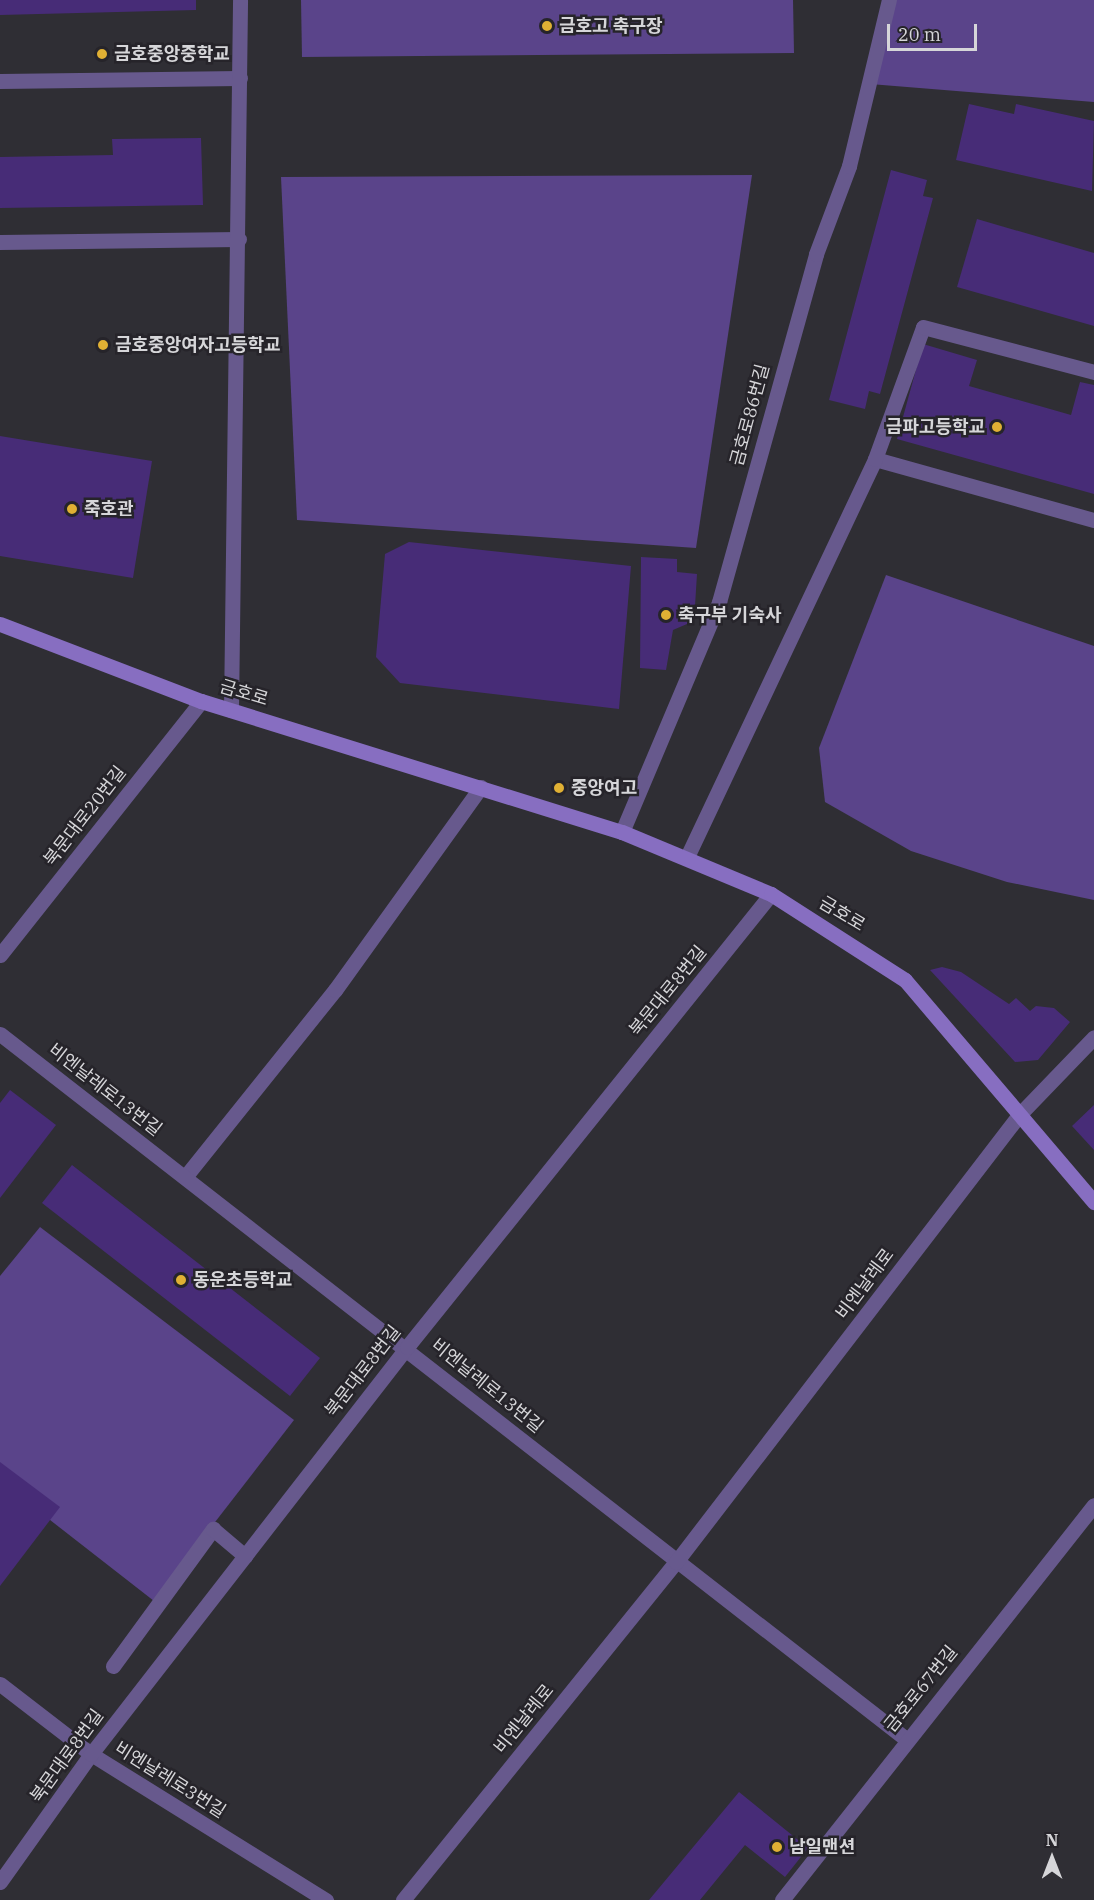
<!DOCTYPE html>
<html>
<head>
<meta charset="utf-8">
<style>
  body { margin:0 }
  #map { position:relative; width:1094px; height:1900px; overflow:hidden; background:#2f2e34; font-family:"IBM Plex Serif","Noto Sans KR",serif }
  div>[style] { position:absolute }
  .green>* { inset:0; background:#5a448a }
  .building>* { inset:0; background:#472c77 }
  .lane>* { height:15px; margin:-7.5px; padding:0 7.5px; transform-origin:7.5px; border-radius:7.5px; background:#67598d }
  .street>* { height:15px; margin:-7.5px; padding:0 7.5px; transform-origin:7.5px; border-radius:7.5px; background:#67598d }
  .secondary>* { height:15px; margin:-7.5px; padding:0 7.5px; transform-origin:7.5px; border-radius:7.5px; background:#876ec1 }
  .dots>* { width:16px; height:16px; translate:-50% -50%; box-sizing:border-box; border:3px solid #26242a; border-radius:50% }
  span { translate:-50% -50%; white-space:nowrap; text-align:center; line-height:1.15; -webkit-text-stroke:5px #26242a; paint-order:stroke }
  .poi-label { font-size:18px; color:#d6d6d9; font-weight:700 }
  .left { translate:0 -50%; text-align:left }
  .right { translate:-100% -50%; text-align:right }
  .street-label { font-size:18px; color:#d6d6d9 }
  .north { position:absolute; left:1022px; top:1828px; width:60px; height:60px; -webkit-text-stroke:4px #26242a; paint-order:stroke; rotate:0deg; font-size:16px; font-weight:700; line-height:24px; text-align:center; color:#d6d6d9 }
  .north::after { content:''; display:block; margin:auto; width:21px; height:27px; background:#d6d6d9; clip-path:polygon(50% 0,100% 100%,50% 72%,0 100%) }
  .scale { position:absolute; left:887px; top:24px; width:90px; height:27px; box-sizing:border-box; border:3px solid #d6d6d9; border-top:0; padding-left:8px; font-size:18px; line-height:21px; white-space:nowrap; color:#d6d6d9; -webkit-text-stroke:4px #26242a; paint-order:stroke }
</style>
</head>
<body>
<div id="map">
  <div class="green">
    <div style="clip-path:polygon(301px 0,793px 0,794px 53px,302px 57px)"></div>
    <div style="clip-path:polygon(888px 0,1094px 0,1094px 102px,870px 84px)"></div>
    <div style="clip-path:polygon(752px 175px,696px 548px,297px 520px,281px 177px)"></div>
    <div style="clip-path:polygon(886px 575px,1094px 646px,1094px 900px,1007px 882px,911px 851px,825px 802px,819px 748px)"></div>
    <div style="clip-path:polygon(40px 1227px,294px 1420px,154px 1601px,0 1481px,0 1276px)"></div>
  </div>
  <div class="building">
    <div style="clip-path:polygon(0 0,196px 0,196px 10px,0 15px)"></div>
    <div style="clip-path:polygon(969px 104px,1014px 114px,1016px 104px,1094px 121px,1092px 191px,956px 160px)"></div>
    <div style="clip-path:polygon(201px 138px,203px 205px,0 208px,0 157px,113px 155px,112px 139px)"></div>
    <div style="clip-path:polygon(891px 170px,927px 180px,923px 196px,933px 198px,880px 394px,869px 391px,865px 409px,829px 400px)"></div>
    <div style="clip-path:polygon(977px 219px,1094px 253px,1094px 326px,957px 287px)"></div>
    <div style="clip-path:polygon(923px 344px,977px 360px,969px 386px,1071px 415px,1080px 382px,1094px 385px,1094px 494px,897px 439px)"></div>
    <div style="clip-path:polygon(0 436px,152px 461px,133px 578px,0 556px)"></div>
    <div style="clip-path:polygon(409px 542px,631px 566px,619px 709px,400px 683px,376px 657px,385px 554px)"></div>
    <div style="clip-path:polygon(641px 557px,677px 559px,677px 572px,697px 574px,695px 606px,688px 606px,687px 624px,673px 630px,666px 670px,640px 668px)"></div>
    <div style="clip-path:polygon(942px 967px,961px 972px,1009px 1004px,1016px 998px,1030px 1011px,1036px 1006px,1054px 1008px,1070px 1022px,1038px 1060px,1015px 1062px,930px 970px)"></div>
    <div style="clip-path:polygon(10px 1090px,56px 1125px,0 1198px,0 1103px)"></div>
    <div style="clip-path:polygon(1094px 1105px,1094px 1150px,1072px 1126px)"></div>
    <div style="clip-path:polygon(72px 1165px,320px 1358px,290px 1396px,42px 1203px)"></div>
    <div style="clip-path:polygon(0 1462px,60px 1507px,0 1586px)"></div>
    <div style="clip-path:polygon(739px 1792px,808px 1848px,785px 1877px,745px 1845px,700px 1900px,649px 1900px)"></div>
  </div>
  <div class="lane">
    <div style="left:0;top:81px;width:240px;rotate:-0.7deg"></div>
    <div style="left:0;top:242px;width:239px;rotate:-0.7deg"></div>
    <div style="left:875px;top:459px;width:227px;rotate:15.6deg"></div>
    <div style="left:231px;top:710px;width:710px;rotate:-89.27deg"></div>
    <div style="left:622px;top:832px;width:250px;rotate:-67.1deg"></div>
    <div style="left:719px;top:602px;width:361px;rotate:-74.4deg"></div>
    <div style="left:816px;top:254px;width:94px;rotate:-69.4deg"></div>
    <div style="left:849px;top:166px;width:171px;rotate:-76.5deg"></div>
    <div style="left:687px;top:857px;width:440px;rotate:-64.7deg"></div>
    <div style="left:875px;top:459px;width:140px;rotate:-70deg"></div>
    <div style="left:923px;top:327px;width:177px;rotate:14.7deg"></div>
    <div style="left:185px;top:1177px;width:240px;rotate:-51.3deg"></div>
    <div style="left:335px;top:990px;width:250px;rotate:-54.3deg"></div>
    <div style="left:113px;top:1666px;width:170px;rotate:-53.9deg"></div>
    <div style="left:213px;top:1529px;width:42px;rotate:40.2deg"></div>
  </div>
  <div class="street">
    <div style="left:0;top:955px;width:324px;rotate:-51.6deg"></div>
    <div style="left:0;top:1034px;width:1148px;rotate:37.89deg"></div>
    <div style="left:0;top:1684px;width:115px;rotate:37.6deg"></div>
    <div style="left:91px;top:1754px;width:277px;rotate:31.9deg"></div>
    <div style="left:0;top:1882px;width:157px;rotate:-54.6deg"></div>
    <div style="left:91px;top:1754px;width:515px;rotate:-52.17deg"></div>
    <div style="left:407px;top:1347px;width:581px;rotate:-51.22deg"></div>
    <div style="left:403px;top:1900px;width:434px;rotate:-51.1deg"></div>
    <div style="left:676px;top:1562px;width:563px;rotate:-52.5deg"></div>
    <div style="left:1019px;top:1115px;width:108px;rotate:-46.1deg"></div>
    <div style="left:782px;top:1900px;width:503px;rotate:-51.7deg"></div>
  </div>
  <div class="secondary">
    <div style="left:0;top:624px;width:215px;rotate:21deg"></div>
    <div style="left:201px;top:701px;width:441px;rotate:17.3deg"></div>
    <div style="left:622px;top:832px;width:161px;rotate:22.6deg"></div>
    <div style="left:771px;top:894px;width:159px;rotate:32.7deg"></div>
    <div style="left:905px;top:980px;width:292px;rotate:49.6deg"></div>
  </div>
  <div class="dots">
    <div style="left:547px;top:26px;background:#e0b034"></div>
    <div style="left:102px;top:54px;background:#e0b034"></div>
    <div style="left:103px;top:345px;background:#e0b034"></div>
    <div style="left:997px;top:427px;background:#e0b034"></div>
    <div style="left:72px;top:509px;background:#e0b034"></div>
    <div style="left:666px;top:615px;background:#e0b034"></div>
    <div style="left:559px;top:788px;background:#e0b034"></div>
    <div style="left:181px;top:1280px;background:#e0b034"></div>
    <div style="left:777px;top:1847px;background:#e0b034"></div>
  </div>
  <div class="poi-label">
    <span class="left" style="left:559px;top:26px">금호고 축구장</span>
    <span class="left" style="left:114px;top:54px">금호중앙중학교</span>
    <span class="left" style="left:115px;top:345px">금호중앙여자고등학교</span>
    <span class="right" style="left:985px;top:427px">금파고등학교</span>
    <span class="left" style="left:84px;top:509px">죽호관</span>
    <span class="left" style="left:678px;top:615px">축구부 기숙사</span>
    <span class="left" style="left:571px;top:788px">중앙여고</span>
    <span class="left" style="left:193px;top:1280px">동운초등학교</span>
    <span class="left" style="left:789px;top:1847px">남일맨션</span>
  </div>
  <div class="street-label">
    <span style="left:750px;top:415px;rotate:-75deg">금호로86번길</span>
    <span style="left:244px;top:693px;rotate:17deg">금호로</span>
    <span style="left:85px;top:816px;rotate:-52deg">북문대로20번길</span>
    <span style="left:842px;top:914px;rotate:31deg">금호로</span>
    <span style="left:668px;top:991px;rotate:-51deg">북문대로8번길</span>
    <span style="left:105px;top:1090px;rotate:38deg">비엔날레로13번길</span>
    <span style="left:865px;top:1284px;rotate:-53deg">비엔날레로</span>
    <span style="left:363px;top:1371px;rotate:-52deg">북문대로8번길</span>
    <span style="left:487px;top:1386px;rotate:39deg">비엔날레로13번길</span>
    <span style="left:921px;top:1689px;rotate:-51deg">금호로67번길</span>
    <span style="left:524px;top:1719px;rotate:-51deg">비엔날레로</span>
    <span style="left:67px;top:1756px;rotate:-54deg">북문대로8번길</span>
    <span style="left:170px;top:1780px;rotate:32deg">비엔날레로3번길</span>
  </div>
  <div class="north">N</div>
  <div class="scale">20 m</div>
</div>
</body>
</html>
